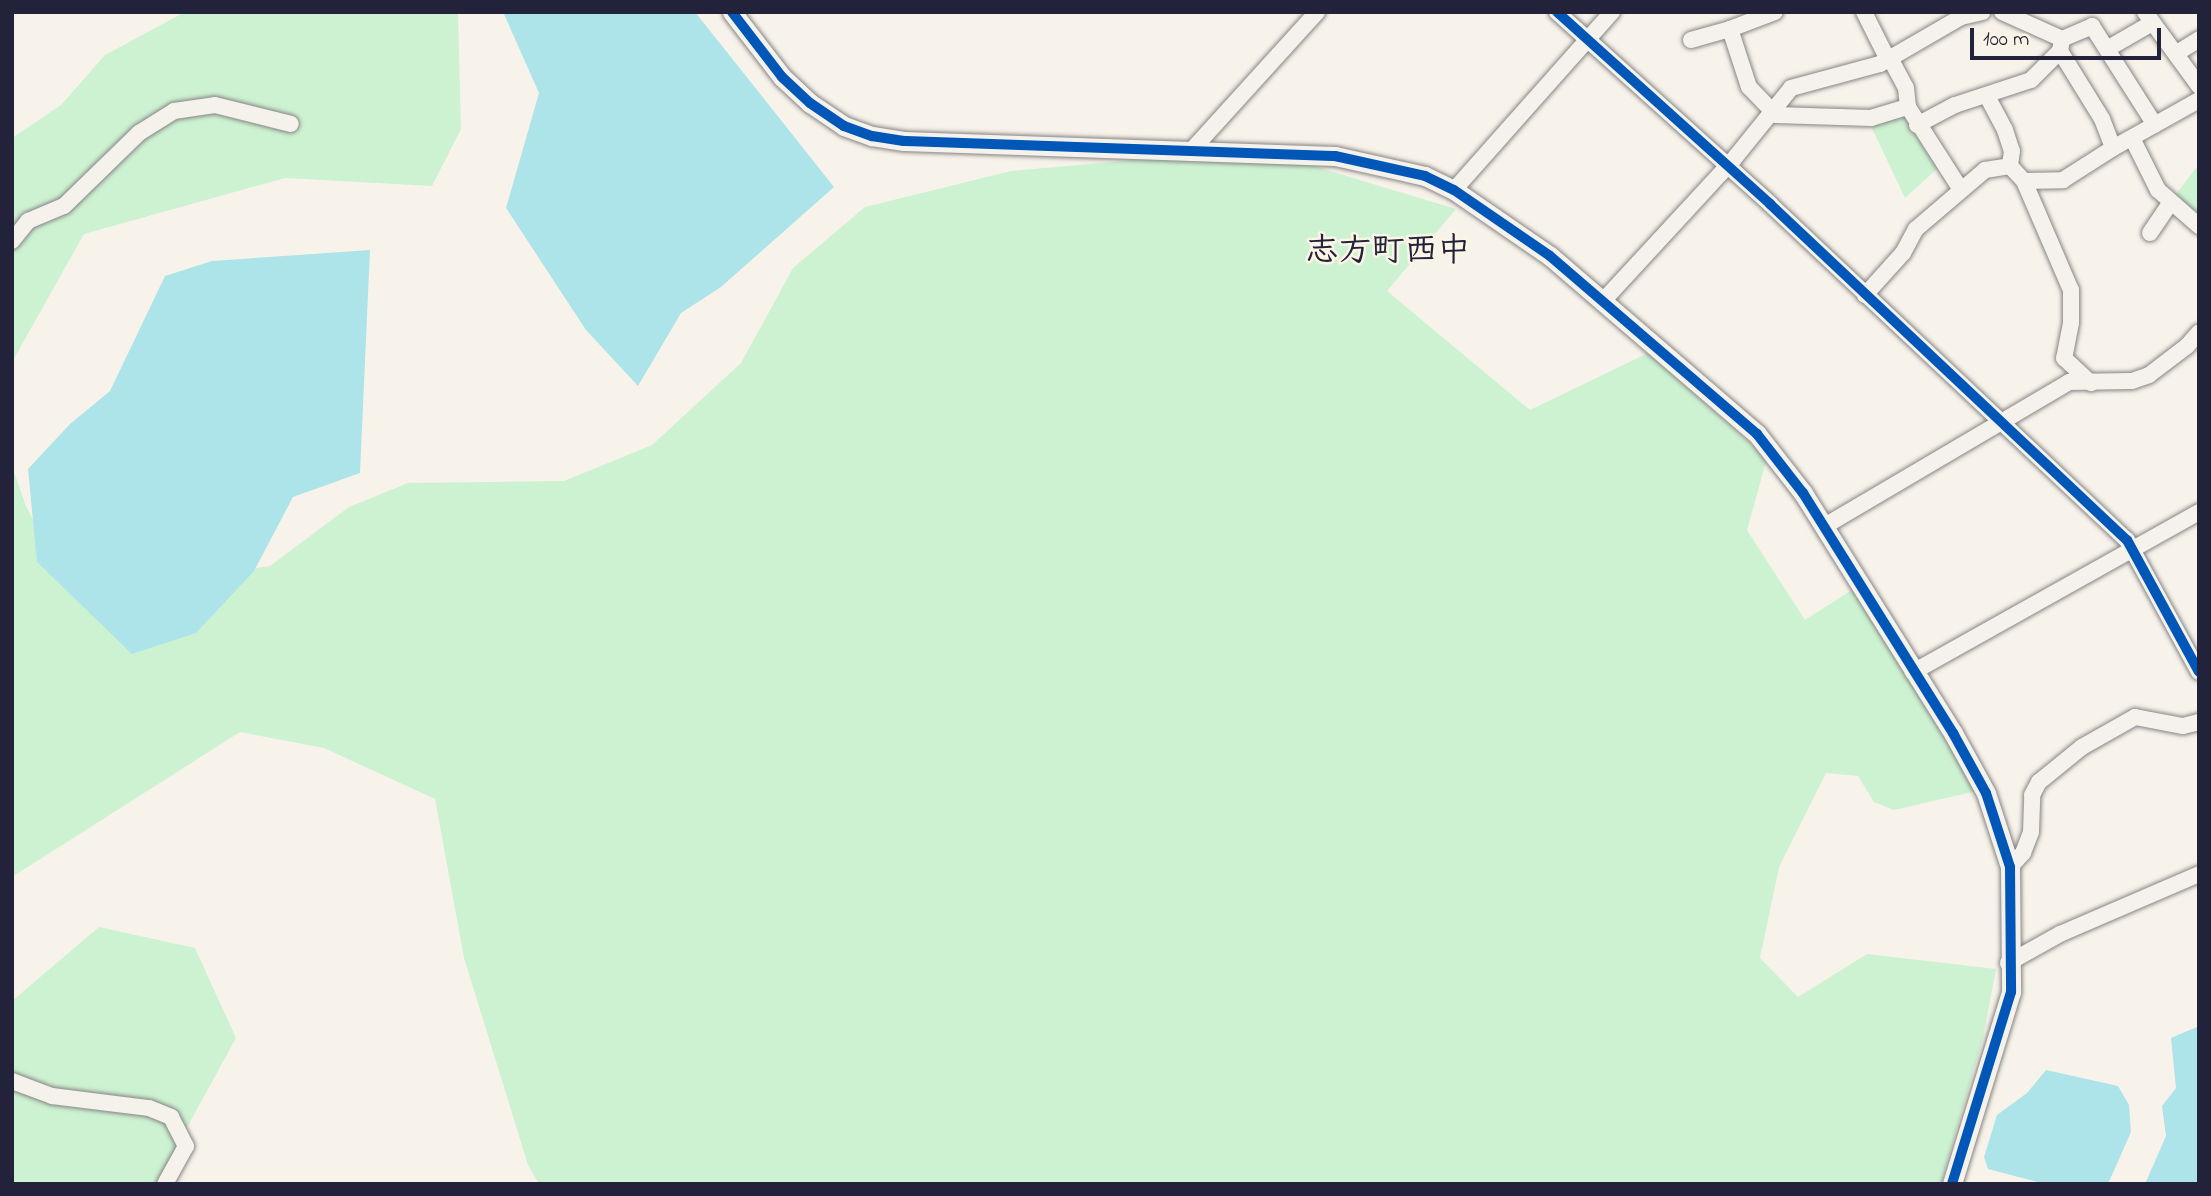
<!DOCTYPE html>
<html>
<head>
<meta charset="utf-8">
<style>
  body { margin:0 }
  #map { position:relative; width:2211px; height:1196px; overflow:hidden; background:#f7f3ea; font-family:"Indie Flower","Klee One",sans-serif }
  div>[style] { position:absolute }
  .green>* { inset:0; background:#cdf2d1 }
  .water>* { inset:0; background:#ade4e9 }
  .roads { filter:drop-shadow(0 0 2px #868485) drop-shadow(0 0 2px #868485) }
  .minor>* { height:16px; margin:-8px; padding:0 8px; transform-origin:8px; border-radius:8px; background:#f5f2ec }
  .tertiary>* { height:19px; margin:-9.5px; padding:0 9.5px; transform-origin:9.5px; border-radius:9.5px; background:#f5f2ec }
  .cycleway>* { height:10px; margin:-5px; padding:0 5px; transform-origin:5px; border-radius:5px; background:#0057b8 }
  span { translate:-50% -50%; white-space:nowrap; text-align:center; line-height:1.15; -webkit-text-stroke:5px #fcf5e5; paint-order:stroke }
  .quarter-label { font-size:33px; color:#22223b; font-weight:700 }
  .frame { position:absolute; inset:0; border:14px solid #22223b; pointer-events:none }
  .scale { position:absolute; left:1970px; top:28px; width:191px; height:32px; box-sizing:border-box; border:4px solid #22223b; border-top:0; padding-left:9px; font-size:21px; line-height:24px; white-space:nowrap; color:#22223b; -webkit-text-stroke:5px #fcf5e5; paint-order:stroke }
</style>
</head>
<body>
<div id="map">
  <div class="green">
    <div style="clip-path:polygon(185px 12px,458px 12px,461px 129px,432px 186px,285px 178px,84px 234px,12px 362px,12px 138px,61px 105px,105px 55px)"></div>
    <div style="clip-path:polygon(1906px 111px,1939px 167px,1905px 198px,1869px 122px)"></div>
    <div style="clip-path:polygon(1169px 157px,1297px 161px,1456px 209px,1387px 291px,1530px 410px,1648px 353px,1767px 458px,1747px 530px,1805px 620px,1855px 588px,1981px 790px,1894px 810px,1874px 802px,1858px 776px,1826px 773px,1779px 867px,1760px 958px,1798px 997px,1867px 954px,1996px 969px,1983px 1038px,1941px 1184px,539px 1184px,528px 1165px,464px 958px,435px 799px,324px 748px,240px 732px,12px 877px,12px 466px,26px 506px,58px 568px,165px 583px,270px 566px,349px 507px,408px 483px,564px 481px,652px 445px,741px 363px,793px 268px,865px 207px,1011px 171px)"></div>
    <div style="clip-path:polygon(2199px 164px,2199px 220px,2171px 201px)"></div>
    <div style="clip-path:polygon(99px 927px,195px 948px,236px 1038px,156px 1184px,12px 1184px,12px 1001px)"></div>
  </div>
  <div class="water">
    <div style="clip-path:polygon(503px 12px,695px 12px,834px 187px,721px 287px,681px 313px,638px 386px,586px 330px,506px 208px,539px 93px)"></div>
    <div style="clip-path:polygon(370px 250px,360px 473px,293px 497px,254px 571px,196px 633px,132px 654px,37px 562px,28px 469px,70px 424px,110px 391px,165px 276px,212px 261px)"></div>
    <div style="clip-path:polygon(2199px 1026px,2199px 1184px,2145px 1184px,2166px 1136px,2162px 1106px,2176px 1088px,2171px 1038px)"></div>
    <div style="clip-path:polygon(2046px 1070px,2118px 1086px,2129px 1105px,2131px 1132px,2108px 1184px,2045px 1184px,1988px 1169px,1984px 1157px,1997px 1115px,2027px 1093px)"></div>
  </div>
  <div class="roads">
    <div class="minor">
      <div style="left:1557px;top:12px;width:287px;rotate:42deg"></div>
      <div style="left:1770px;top:204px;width:490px;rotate:43.3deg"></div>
      <div style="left:2127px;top:540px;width:150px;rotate:61.4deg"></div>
      <div style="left:1864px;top:12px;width:54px;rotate:63.4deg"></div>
      <div style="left:2002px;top:12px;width:66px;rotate:24.2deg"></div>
      <div style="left:2062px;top:39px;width:12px;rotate:99deg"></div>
      <div style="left:2060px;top:51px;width:80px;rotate:58.3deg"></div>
      <div style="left:2102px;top:119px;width:31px;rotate:69deg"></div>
      <div style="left:2113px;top:148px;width:98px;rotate:-29.2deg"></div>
      <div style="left:2145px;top:12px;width:92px;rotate:53.9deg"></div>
      <div style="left:1730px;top:29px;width:48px;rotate:-20.7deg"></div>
      <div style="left:2062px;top:39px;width:33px;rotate:-23deg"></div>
      <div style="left:2092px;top:26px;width:117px;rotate:57.5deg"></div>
      <div style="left:1691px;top:40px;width:41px;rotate:-15.8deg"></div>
      <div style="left:1730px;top:29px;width:61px;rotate:71.9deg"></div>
      <div style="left:1749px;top:87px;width:39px;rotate:46deg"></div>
      <div style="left:1776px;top:115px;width:95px;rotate:1.8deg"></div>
      <div style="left:1871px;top:118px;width:39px;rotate:-17deg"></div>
      <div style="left:2107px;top:49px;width:52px;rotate:-30deg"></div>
      <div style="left:2177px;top:53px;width:26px;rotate:-32deg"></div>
      <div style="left:1890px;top:58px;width:34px;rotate:62deg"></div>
      <div style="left:1906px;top:88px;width:19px;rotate:84deg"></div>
      <div style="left:1908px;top:107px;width:98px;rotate:57.4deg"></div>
      <div style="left:1987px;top:96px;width:38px;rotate:62deg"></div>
      <div style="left:2005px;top:130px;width:22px;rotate:72deg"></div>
      <div style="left:2012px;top:151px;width:15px;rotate:98deg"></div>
      <div style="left:1917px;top:125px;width:43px;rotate:-27.8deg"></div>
      <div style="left:1955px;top:105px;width:80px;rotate:-18.2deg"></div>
      <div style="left:2031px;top:80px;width:41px;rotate:-45deg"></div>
      <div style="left:2133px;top:140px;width:56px;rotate:63.4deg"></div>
      <div style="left:2158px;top:190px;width:55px;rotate:41.3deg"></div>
      <div style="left:1191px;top:151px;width:188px;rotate:-47.8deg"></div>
      <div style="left:2024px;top:181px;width:119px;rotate:66.7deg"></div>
      <div style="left:2071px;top:290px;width:33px;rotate:90deg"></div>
      <div style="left:2071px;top:323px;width:36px;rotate:101deg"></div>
      <div style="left:2064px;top:358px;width:37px;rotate:43deg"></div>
      <div style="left:1454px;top:190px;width:238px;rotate:-48.4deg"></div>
      <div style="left:2150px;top:233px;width:36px;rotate:-56deg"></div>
      <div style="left:12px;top:241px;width:26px;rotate:-51deg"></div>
      <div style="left:28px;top:221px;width:39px;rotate:-23deg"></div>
      <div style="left:64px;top:206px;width:105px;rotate:-44.2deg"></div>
      <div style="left:139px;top:133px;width:41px;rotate:-32.2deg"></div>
      <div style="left:174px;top:111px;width:41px;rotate:-8.3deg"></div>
      <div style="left:215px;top:105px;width:78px;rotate:14deg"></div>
      <div style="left:1865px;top:295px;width:57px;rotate:-47.9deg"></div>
      <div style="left:1903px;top:253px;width:27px;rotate:-62deg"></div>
      <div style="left:1916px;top:229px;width:91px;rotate:-40.5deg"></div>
      <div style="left:1985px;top:170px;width:25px;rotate:-9deg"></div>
      <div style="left:2010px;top:166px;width:21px;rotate:47deg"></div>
      <div style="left:2024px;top:181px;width:39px;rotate:-1deg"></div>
      <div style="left:2063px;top:180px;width:59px;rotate:-32.6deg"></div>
      <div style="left:1603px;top:301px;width:192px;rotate:-47.3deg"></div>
      <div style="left:1733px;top:160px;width:92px;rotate:-51.1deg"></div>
      <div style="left:1791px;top:88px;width:92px;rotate:-15.1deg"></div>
      <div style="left:1880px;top:64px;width:94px;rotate:-30.1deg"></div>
      <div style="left:1961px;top:17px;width:22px;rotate:-13deg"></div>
      <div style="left:1823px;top:527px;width:286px;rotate:-30.5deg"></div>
      <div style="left:2069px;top:382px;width:63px;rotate:-0.9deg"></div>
      <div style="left:2132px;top:381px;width:18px;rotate:-19deg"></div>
      <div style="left:2149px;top:375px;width:48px;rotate:-37.3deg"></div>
      <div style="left:2187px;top:346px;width:18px;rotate:-49deg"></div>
      <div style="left:1913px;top:672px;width:328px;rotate:-29.2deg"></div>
      <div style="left:2010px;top:867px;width:19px;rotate:-47deg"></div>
      <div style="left:2023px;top:853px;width:22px;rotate:-69deg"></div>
      <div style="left:2031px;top:832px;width:37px;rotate:-88deg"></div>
      <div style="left:2032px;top:795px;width:15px;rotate:-62deg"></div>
      <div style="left:2039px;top:782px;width:55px;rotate:-39.1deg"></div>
      <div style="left:2082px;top:747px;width:61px;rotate:-29.5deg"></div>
      <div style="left:2135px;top:717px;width:49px;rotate:10.6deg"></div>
      <div style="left:2183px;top:726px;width:16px;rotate:-14deg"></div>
      <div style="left:2008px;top:963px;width:60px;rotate:-29.1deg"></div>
      <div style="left:2060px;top:934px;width:151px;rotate:-23.3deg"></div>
      <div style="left:12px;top:1081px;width:43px;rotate:20.6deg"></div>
      <div style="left:52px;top:1096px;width:98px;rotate:7.1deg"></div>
      <div style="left:149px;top:1108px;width:24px;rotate:22deg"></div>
      <div style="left:171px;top:1117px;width:33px;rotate:63deg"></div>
      <div style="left:186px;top:1146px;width:43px;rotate:118.9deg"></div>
    </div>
    <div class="tertiary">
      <div style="left:732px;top:12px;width:82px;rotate:52.4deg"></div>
      <div style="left:782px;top:77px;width:38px;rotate:43deg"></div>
      <div style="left:810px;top:103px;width:41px;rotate:34.1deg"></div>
      <div style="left:844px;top:126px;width:30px;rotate:20deg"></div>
      <div style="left:872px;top:136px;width:32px;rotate:9deg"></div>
      <div style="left:904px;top:141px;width:431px;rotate:2deg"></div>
      <div style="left:1335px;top:156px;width:92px;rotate:12.5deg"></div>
      <div style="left:1425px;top:176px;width:32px;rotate:26deg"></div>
      <div style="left:1454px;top:190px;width:116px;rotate:34.5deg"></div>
      <div style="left:1550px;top:256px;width:273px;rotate:40.7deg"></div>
      <div style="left:1757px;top:434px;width:75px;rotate:52.1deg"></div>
      <div style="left:1803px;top:493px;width:283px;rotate:58deg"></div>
      <div style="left:1953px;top:733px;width:68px;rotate:61.2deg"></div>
      <div style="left:1986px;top:793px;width:78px;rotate:72deg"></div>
      <div style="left:2010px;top:867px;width:125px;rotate:89.5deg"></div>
      <div style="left:2011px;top:992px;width:201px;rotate:107.1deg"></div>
    </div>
  </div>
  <div class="cycleway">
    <div style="left:732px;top:12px;width:82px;rotate:52.4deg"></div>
    <div style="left:782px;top:77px;width:38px;rotate:43deg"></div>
    <div style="left:810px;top:103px;width:41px;rotate:34.1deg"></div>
    <div style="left:844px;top:126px;width:30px;rotate:20deg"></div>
    <div style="left:872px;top:136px;width:32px;rotate:9deg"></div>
    <div style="left:904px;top:141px;width:431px;rotate:2deg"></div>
    <div style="left:1335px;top:156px;width:92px;rotate:12.5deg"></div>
    <div style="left:1425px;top:176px;width:32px;rotate:26deg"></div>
    <div style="left:1454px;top:190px;width:116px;rotate:34.5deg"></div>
    <div style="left:1550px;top:256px;width:273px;rotate:40.7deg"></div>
    <div style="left:1757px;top:434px;width:75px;rotate:52.1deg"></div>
    <div style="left:1803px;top:493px;width:283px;rotate:58deg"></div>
    <div style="left:1953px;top:733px;width:68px;rotate:61.2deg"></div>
    <div style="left:1986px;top:793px;width:78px;rotate:72deg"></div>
    <div style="left:2010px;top:867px;width:125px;rotate:89.5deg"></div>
    <div style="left:2011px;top:992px;width:201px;rotate:107.1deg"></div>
    <div style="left:1557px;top:12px;width:287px;rotate:42deg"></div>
    <div style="left:1770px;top:204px;width:490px;rotate:43.3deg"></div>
    <div style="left:2127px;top:540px;width:150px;rotate:61.4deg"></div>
  </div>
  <div class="quarter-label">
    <span style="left:1388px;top:253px">志方町西中</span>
  </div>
  <div class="frame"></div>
  <div class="scale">100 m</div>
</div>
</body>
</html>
